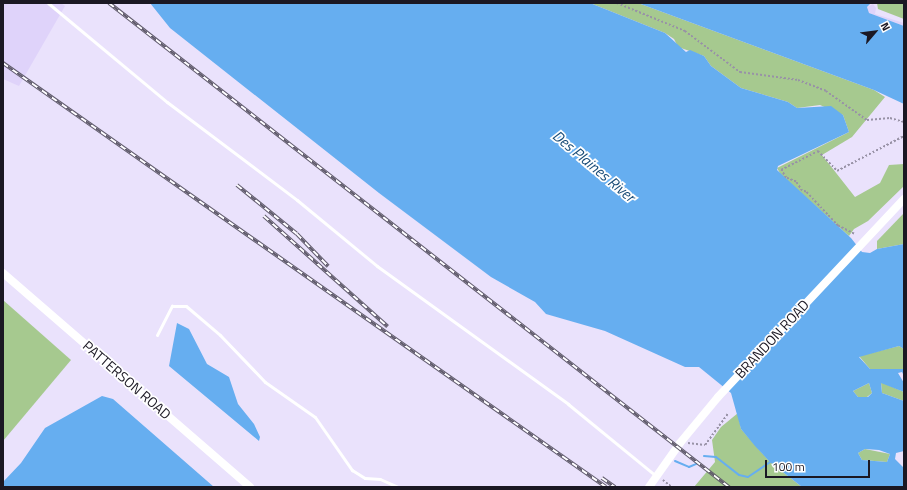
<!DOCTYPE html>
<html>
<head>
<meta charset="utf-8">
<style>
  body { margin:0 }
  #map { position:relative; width:907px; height:490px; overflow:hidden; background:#eae2fc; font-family:"Titillium Web",sans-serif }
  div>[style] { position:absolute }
  .built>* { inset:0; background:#dfd3fa }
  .green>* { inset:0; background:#a6c98f }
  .water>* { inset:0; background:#66aef0 }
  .stream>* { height:2px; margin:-1px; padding:0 1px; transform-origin:1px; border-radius:1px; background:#66aef0 }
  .path>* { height:1.5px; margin-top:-0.75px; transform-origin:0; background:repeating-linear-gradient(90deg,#9892a6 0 2px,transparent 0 4px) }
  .service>* { height:3px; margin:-1.5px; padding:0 1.5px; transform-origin:1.5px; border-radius:1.5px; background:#fff }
  .tertiary>* { height:8px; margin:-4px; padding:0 4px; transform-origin:4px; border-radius:4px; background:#fff }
  .rail>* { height:3.5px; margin-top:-1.75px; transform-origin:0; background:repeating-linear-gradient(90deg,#fff 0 6px,#615c6c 0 12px); box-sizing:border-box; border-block:1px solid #615c6c }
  span { translate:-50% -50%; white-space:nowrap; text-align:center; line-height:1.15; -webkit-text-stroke:3.5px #fff; paint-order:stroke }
  .street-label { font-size:14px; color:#1b1823 }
  .water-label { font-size:15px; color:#174a76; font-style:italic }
  .frame { position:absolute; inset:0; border:4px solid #1b1823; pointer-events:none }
  .north { position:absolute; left:855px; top:12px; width:40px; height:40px; -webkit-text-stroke:3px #fff; paint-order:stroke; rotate:62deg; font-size:11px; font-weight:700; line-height:16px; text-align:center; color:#1b1823 }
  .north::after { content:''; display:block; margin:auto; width:14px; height:18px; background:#1b1823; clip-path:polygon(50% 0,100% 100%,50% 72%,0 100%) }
  .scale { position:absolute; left:765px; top:460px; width:105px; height:18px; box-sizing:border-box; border:2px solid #1b1823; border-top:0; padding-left:5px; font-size:12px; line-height:14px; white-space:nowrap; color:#1b1823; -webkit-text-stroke:3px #fff; paint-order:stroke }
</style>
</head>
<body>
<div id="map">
  <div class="built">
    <div style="clip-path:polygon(3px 3px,61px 3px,65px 6px,19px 86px,3px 79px)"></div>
    <div style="clip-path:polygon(873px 4px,876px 8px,875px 14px,904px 23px,904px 26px,869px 13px,867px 7px)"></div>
  </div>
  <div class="green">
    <div style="clip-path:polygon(590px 3px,638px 3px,874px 90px,885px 97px,852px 137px,822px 155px,855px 197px,880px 183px,889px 165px,904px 164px,904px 186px,868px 221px,854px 229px,849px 236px,781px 175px,777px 168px,849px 132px,843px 115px,820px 105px,797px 108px,788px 102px,741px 88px,711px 66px,704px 56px,678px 47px,674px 39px,665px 33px)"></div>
    <div style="clip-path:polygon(877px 3px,904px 3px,904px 19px,878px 9px)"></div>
    <div style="clip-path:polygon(904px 213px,904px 244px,877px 249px,877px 241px)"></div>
    <div style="clip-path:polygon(3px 300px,71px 360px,3px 441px)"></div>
    <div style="clip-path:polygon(899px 346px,904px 349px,904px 369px,870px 369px,859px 356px)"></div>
    <div style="clip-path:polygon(881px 382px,904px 392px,904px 401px,882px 393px)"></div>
    <div style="clip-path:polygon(869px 383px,872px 393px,867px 397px,858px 397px,853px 391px)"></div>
    <div style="clip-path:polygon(738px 413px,741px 429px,770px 462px,802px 487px,694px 487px,715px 462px,712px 440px,721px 427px)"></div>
    <div style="clip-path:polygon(865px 449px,890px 454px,887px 462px,862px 460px,858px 453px)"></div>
  </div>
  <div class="water">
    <div style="clip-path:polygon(evenodd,150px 3px,590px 3px,665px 33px,686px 52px,690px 50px,704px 56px,711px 66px,741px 88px,788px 102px,797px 108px,831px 106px,843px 115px,849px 132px,778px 166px,777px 170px,851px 238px,862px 252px,870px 253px,877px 249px,904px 244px,904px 349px,899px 346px,859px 357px,870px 369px,904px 369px,904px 376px,902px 372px,898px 373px,904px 383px,904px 392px,881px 383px,882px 393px,904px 401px,904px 451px,896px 453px,895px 459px,904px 468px,904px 487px,802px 487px,770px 462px,755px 446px,741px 429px,731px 393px,699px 367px,685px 367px,605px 331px,546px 314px,535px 302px,491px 277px,379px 193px,170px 28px,150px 3px,869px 383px,872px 393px,868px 397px,858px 397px,853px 391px,869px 383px,150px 3px,865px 449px,879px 450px,890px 454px,887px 462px,862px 460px,858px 453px,865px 449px)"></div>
    <div style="clip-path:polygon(638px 3px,871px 3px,867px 7px,869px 13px,904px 26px,904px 104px,874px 90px)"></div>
    <div style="clip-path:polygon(177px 323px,189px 329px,207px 364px,229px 377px,238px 404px,254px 424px,260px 437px,259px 441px,169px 366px)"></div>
    <div style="clip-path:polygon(102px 396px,113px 399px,214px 487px,3px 487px,3px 482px,21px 463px,45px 428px)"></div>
  </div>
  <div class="stream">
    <div style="left:704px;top:456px;width:12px;rotate:5deg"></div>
    <div style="left:716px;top:457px;width:29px;rotate:38deg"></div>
    <div style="left:739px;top:475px;width:9px;rotate:13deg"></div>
    <div style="left:748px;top:477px;width:27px;rotate:-34deg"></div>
    <div style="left:675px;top:461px;width:15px;rotate:23deg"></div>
    <div style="left:689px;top:467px;width:8px;rotate:-23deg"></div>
  </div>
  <div class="path">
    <div style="left:617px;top:3px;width:74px;rotate:22.4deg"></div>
    <div style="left:685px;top:31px;width:69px;rotate:36.7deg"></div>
    <div style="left:740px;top:72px;width:59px;rotate:7.9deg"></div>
    <div style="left:798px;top:80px;width:30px;rotate:21deg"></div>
    <div style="left:826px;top:91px;width:50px;rotate:35.3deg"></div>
    <div style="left:867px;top:120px;width:23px;rotate:-5deg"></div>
    <div style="left:890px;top:118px;width:15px;rotate:16deg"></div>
    <div style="left:854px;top:234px;width:18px;rotate:-153deg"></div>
    <div style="left:838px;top:226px;width:47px;rotate:-133.3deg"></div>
    <div style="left:806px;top:192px;width:4px;rotate:-166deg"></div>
    <div style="left:802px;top:191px;width:11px;rotate:-124deg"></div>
    <div style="left:796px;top:182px;width:11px;rotate:-158deg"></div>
    <div style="left:786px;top:178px;width:9px;rotate:-122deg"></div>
    <div style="left:781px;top:170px;width:42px;rotate:-27.2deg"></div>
    <div style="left:818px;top:151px;width:28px;rotate:46deg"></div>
    <div style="left:837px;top:171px;width:76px;rotate:-27.6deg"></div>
    <div style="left:688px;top:443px;width:17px;rotate:7deg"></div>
    <div style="left:705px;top:445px;width:39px;rotate:-54deg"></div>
    <div style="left:663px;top:480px;width:11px;rotate:38deg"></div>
  </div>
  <div class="service">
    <div style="left:48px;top:3px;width:155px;rotate:39.8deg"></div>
    <div style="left:167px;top:102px;width:163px;rotate:37deg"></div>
    <div style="left:297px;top:200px;width:104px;rotate:39.5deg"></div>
    <div style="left:377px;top:266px;width:236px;rotate:35.8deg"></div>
    <div style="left:568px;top:404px;width:114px;rotate:39.3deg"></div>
    <div style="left:157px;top:335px;width:33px;rotate:-63deg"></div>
    <div style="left:172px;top:306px;width:14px"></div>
    <div style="left:186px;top:306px;width:45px;rotate:40.5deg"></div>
    <div style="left:220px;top:335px;width:65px;rotate:46.2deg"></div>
    <div style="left:265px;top:382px;width:61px;rotate:35deg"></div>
    <div style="left:315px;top:417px;width:65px;rotate:55.1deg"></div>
    <div style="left:352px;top:470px;width:15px;rotate:32deg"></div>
    <div style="left:365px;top:478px;width:15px;rotate:4deg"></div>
    <div style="left:380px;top:479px;width:20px;rotate:24deg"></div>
  </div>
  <div class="tertiary">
    <div style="left:3px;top:273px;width:327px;rotate:40.9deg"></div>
    <div style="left:649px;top:487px;width:54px;rotate:-54.8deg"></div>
    <div style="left:680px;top:443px;width:60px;rotate:-50.4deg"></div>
    <div style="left:718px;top:397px;width:272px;rotate:-46.8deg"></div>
  </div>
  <div class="rail">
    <div style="left:109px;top:3px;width:787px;rotate:37.98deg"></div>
    <div style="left:3px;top:63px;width:737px;rotate:35.11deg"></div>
    <div style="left:237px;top:185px;width:77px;rotate:39.2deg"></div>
    <div style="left:297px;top:234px;width:45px;rotate:45.9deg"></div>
    <div style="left:264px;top:216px;width:166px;rotate:41.8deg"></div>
    <div style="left:602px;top:478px;width:16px;rotate:35deg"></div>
  </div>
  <div class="street-label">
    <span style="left:772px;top:339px;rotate:-47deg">BRANDON ROAD</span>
    <span style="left:127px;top:380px;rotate:41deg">PATTERSON ROAD</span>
  </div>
  <div class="water-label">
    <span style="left:594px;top:166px;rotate:40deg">Des Plaines River</span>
  </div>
  <div class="frame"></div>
  <div class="north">N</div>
  <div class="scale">100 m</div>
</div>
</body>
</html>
